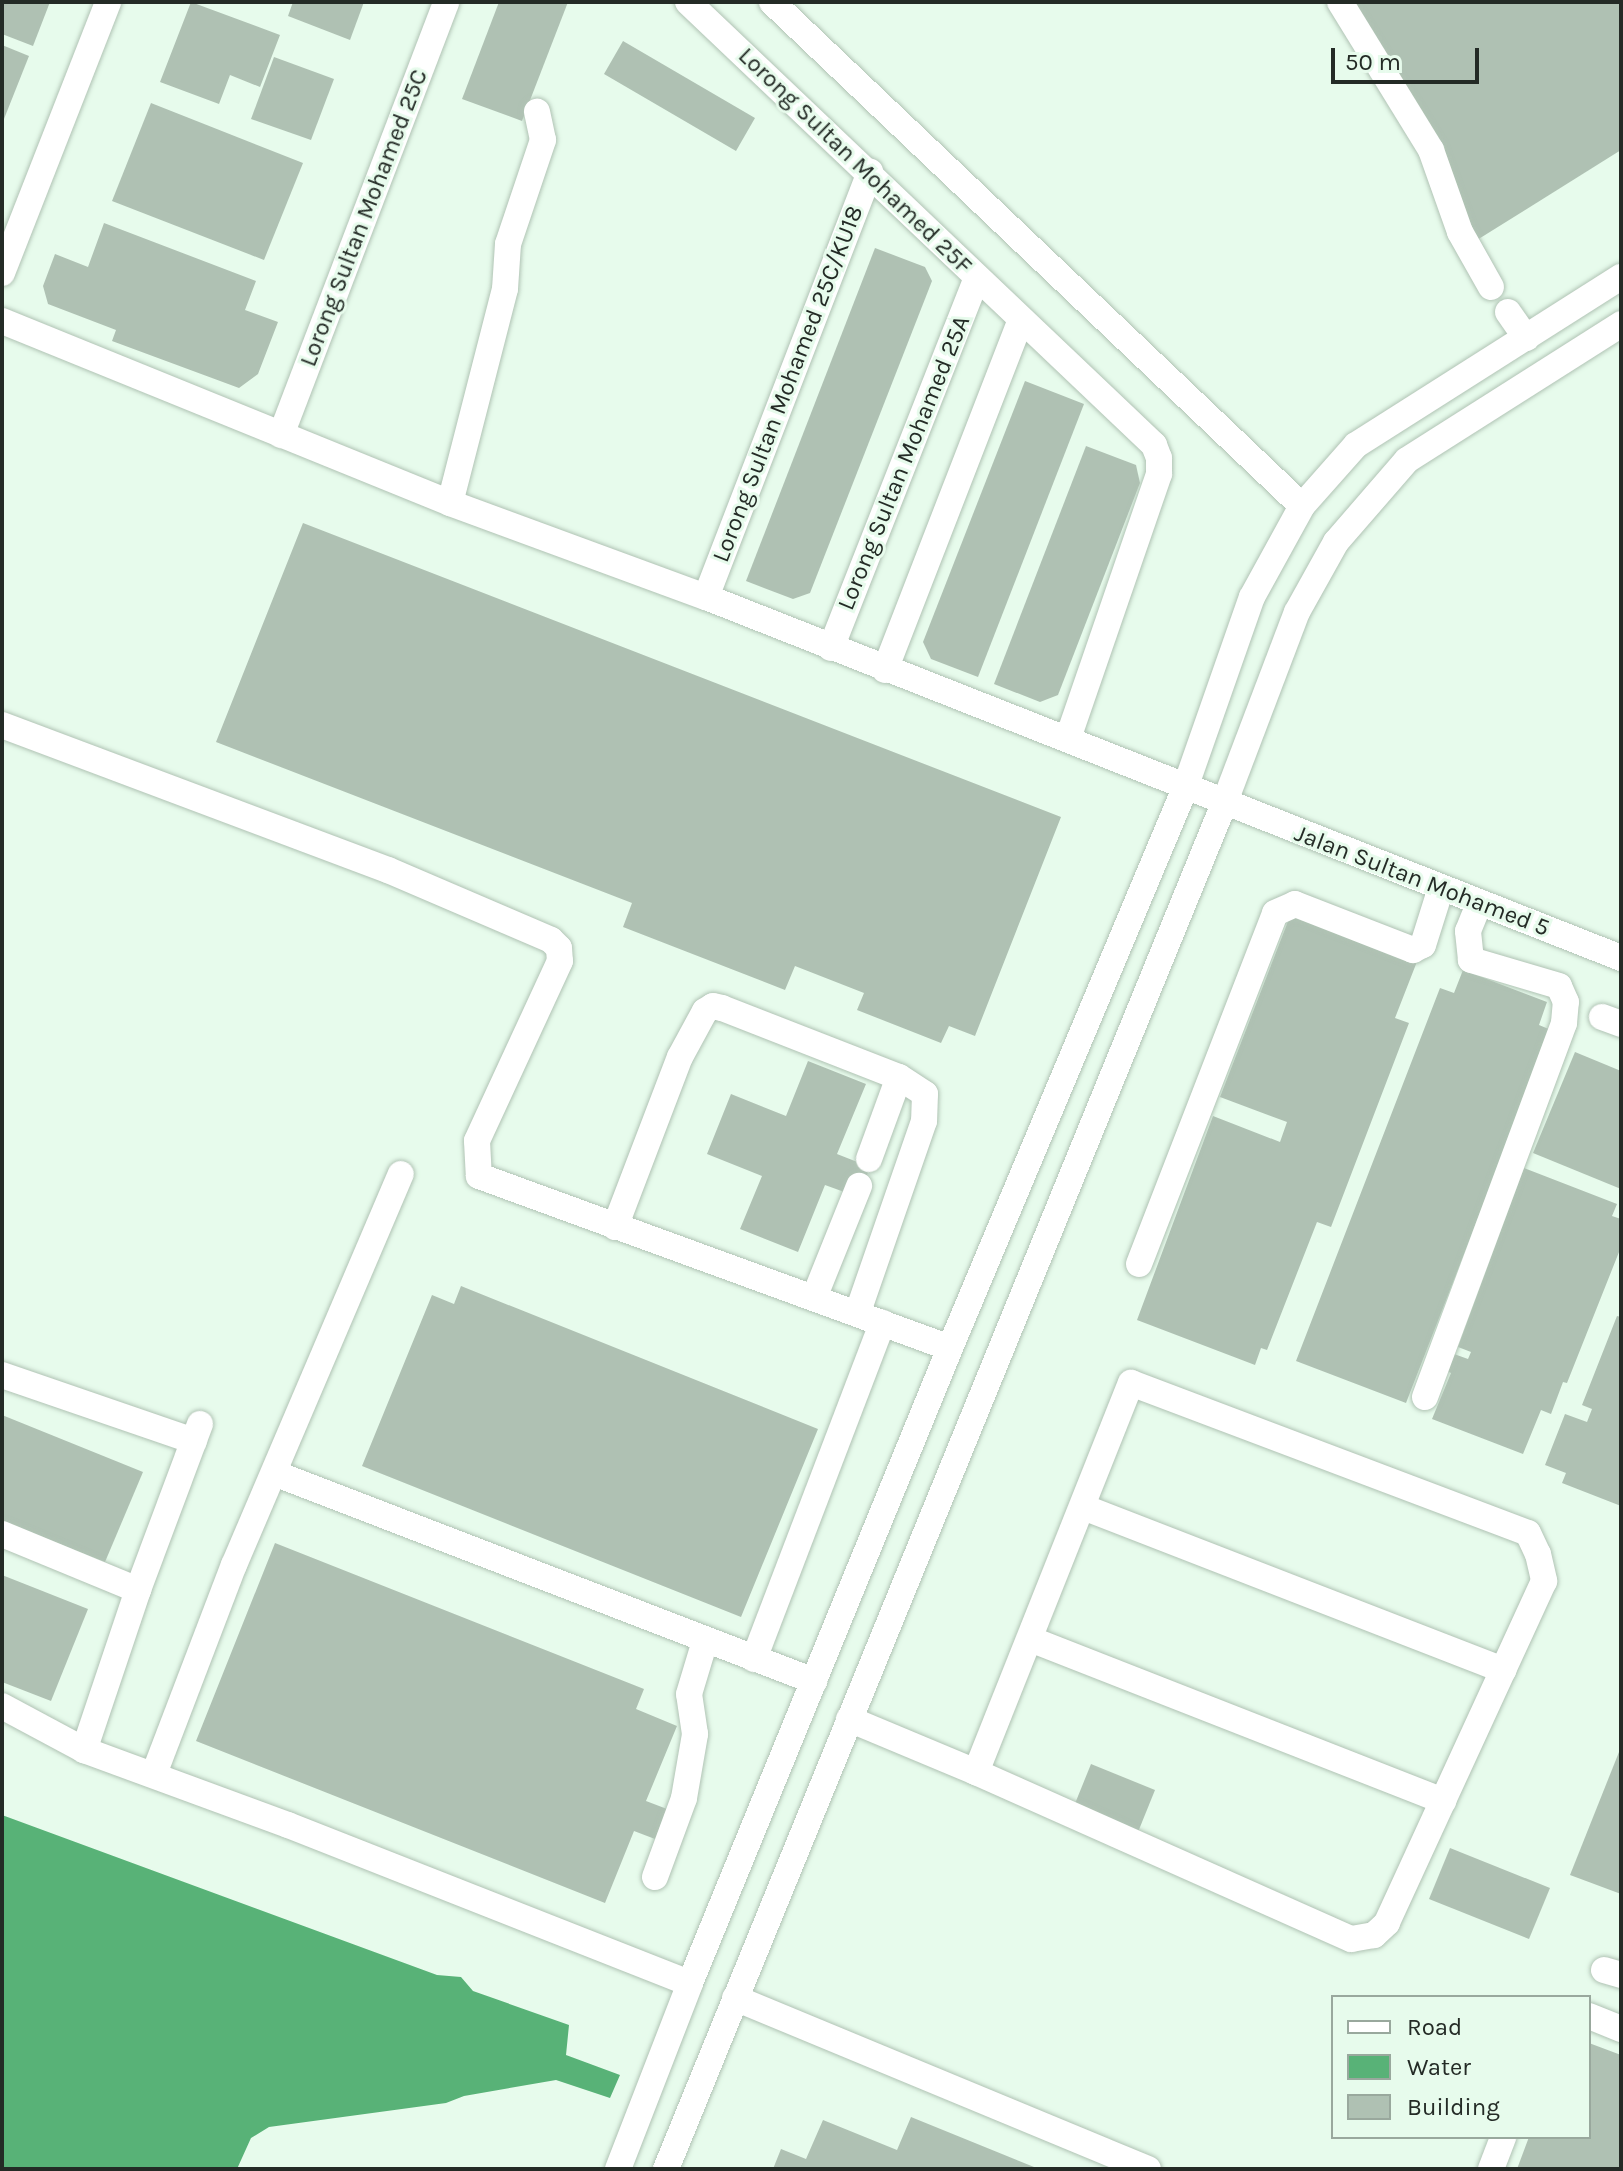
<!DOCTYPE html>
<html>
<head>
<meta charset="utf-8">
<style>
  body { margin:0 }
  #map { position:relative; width:1623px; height:2171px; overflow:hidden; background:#e7fbec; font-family:Karla,sans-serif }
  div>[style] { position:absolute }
  .water>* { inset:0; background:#58b277 }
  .building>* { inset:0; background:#afc1b3 }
  .roads { filter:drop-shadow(0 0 2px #b0c3b4) drop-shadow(0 0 2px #b0c3b4) }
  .minor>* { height:26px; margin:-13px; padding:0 13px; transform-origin:13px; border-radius:13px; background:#fff }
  span { translate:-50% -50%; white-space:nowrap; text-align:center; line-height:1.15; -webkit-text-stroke:6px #e7fbec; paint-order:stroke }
  .street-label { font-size:24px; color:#242b26 }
  .frame { position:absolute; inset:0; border:4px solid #242b26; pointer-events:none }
  .legend { position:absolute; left:1331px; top:1995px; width:260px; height:144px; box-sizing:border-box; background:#e7fbec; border:2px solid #99a89d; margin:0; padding:10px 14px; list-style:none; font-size:24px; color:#242b26 }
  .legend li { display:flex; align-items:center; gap:16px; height:40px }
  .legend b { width:40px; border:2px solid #99a89d }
  .scale { position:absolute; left:1331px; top:48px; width:148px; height:36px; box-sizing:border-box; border:4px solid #242b26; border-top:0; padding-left:10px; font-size:24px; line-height:28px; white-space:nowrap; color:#242b26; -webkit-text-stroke:6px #e7fbec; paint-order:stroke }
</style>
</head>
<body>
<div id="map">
  <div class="water">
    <div style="clip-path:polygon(2px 1815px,437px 1975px,461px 1977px,473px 1991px,569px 2025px,566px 2055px,620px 2075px,610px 2098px,556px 2080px,464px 2096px,446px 2103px,269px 2127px,251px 2138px,237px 2169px,2px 2169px)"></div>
  </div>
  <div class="building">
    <div style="clip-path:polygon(2px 2px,50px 2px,33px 46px,2px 34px)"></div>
    <div style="clip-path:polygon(191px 2px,280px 35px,260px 87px,230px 75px,219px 104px,160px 82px)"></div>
    <div style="clip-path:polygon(293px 2px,364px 2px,350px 40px,288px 16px)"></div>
    <div style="clip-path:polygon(499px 2px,568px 2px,522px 121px,462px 99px)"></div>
    <div style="clip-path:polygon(1344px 2px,1621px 2px,1621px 150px,1477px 240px)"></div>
    <div style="clip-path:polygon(623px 41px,755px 118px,736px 151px,604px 74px)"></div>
    <div style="clip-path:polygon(2px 45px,29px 56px,2px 124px)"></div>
    <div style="clip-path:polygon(274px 57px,334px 79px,311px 140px,251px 119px)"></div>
    <div style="clip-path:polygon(151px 103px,303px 163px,264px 260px,112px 201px)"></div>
    <div style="clip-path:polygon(104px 223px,256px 281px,245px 310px,278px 322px,258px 374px,239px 388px,112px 341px,116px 330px,48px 304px,43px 286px,55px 254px,88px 267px)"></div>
    <div style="clip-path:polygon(875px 248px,925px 267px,932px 281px,810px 593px,793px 599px,746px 581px)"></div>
    <div style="clip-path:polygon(1025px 381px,1084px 404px,978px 677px,931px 659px,923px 642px)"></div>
    <div style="clip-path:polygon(1086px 446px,1136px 465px,1140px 483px,1058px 695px,1040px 702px,994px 684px)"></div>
    <div style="clip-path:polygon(303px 523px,1061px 817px,975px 1036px,949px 1026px,941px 1043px,857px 1010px,864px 993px,795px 966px,785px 990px,623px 927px,632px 903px,216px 742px)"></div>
    <div style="clip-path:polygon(1292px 911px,1418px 959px,1395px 1018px,1409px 1023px,1331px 1227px,1317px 1222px,1267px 1350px,1261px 1348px,1255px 1365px,1137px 1320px,1213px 1116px,1280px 1142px,1287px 1122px,1220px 1097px)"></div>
    <div style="clip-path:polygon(1463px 970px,1547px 1002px,1539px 1025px,1551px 1030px,1406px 1403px,1296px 1361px,1440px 988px,1454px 993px)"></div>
    <div style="clip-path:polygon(1575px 1052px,1621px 1071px,1621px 1189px,1533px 1153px)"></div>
    <div style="clip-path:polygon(808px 1061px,866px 1084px,837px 1154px,870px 1167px,858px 1197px,825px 1185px,798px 1252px,740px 1229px,762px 1176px,707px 1154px,731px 1094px,786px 1116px)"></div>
    <div style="clip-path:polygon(1524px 1168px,1617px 1204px,1612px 1216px,1621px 1219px,1621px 1247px,1567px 1383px,1563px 1382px,1551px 1414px,1541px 1410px,1523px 1454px,1432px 1419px,1451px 1373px,1447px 1371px,1454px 1354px,1468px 1359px,1471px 1352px,1458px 1347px)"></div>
    <div style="clip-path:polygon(461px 1286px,818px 1429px,741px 1617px,362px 1466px,432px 1295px,454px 1304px)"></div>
    <div style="clip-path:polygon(1617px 1316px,1621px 1317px,1621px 1506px,1562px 1483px,1566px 1473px,1545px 1465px,1565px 1414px,1587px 1422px,1592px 1409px,1582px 1405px)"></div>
    <div style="clip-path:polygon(2px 1415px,143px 1472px,105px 1562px,2px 1521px)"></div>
    <div style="clip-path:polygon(275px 1543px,644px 1689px,636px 1709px,677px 1726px,646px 1801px,667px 1809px,655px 1839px,634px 1831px,605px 1903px,196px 1741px)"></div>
    <div style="clip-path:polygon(2px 1575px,88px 1609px,51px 1701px,2px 1682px)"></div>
    <div style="clip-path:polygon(1621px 1747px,1621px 1894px,1570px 1875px)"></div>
    <div style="clip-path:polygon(1091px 1764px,1155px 1790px,1136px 1837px,1072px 1811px)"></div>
    <div style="clip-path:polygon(1450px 1848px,1550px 1888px,1529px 1939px,1429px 1899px)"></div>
    <div style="clip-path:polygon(1589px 2043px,1621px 2055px,1621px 2169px,1517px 2169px,1529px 2137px,1589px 2137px)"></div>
    <div style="clip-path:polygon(911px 2117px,1039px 2169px,773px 2169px,781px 2149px,806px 2159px,823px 2120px,897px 2150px)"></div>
  </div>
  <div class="roads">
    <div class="minor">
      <div style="left:688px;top:2px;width:643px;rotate:43.55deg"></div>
      <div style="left:1154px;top:445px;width:14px;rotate:69deg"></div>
      <div style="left:1159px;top:458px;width:16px;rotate:90deg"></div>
      <div style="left:1159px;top:474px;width:280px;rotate:109deg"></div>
      <div style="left:772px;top:2px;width:731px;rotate:43.56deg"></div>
      <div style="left:1340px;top:2px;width:174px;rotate:58.4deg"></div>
      <div style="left:1431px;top:150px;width:87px;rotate:70.5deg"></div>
      <div style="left:1460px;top:232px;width:63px;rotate:60.6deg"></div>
      <div style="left:2px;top:273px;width:291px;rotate:-68.6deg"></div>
      <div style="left:1508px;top:312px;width:32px;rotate:55deg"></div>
      <div style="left:2px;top:321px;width:484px;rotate:22.1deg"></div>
      <div style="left:450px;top:503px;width:273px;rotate:20.2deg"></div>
      <div style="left:706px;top:597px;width:984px;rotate:21.53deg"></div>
      <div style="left:281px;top:435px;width:463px;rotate:-69.1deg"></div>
      <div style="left:450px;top:503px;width:221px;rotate:-75.6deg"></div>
      <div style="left:505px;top:289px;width:45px;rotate:-86.2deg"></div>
      <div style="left:508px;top:244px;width:110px;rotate:-71.4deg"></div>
      <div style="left:543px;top:140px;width:29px;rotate:-102deg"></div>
      <div style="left:706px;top:597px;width:456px;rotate:-68.9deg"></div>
      <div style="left:831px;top:648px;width:398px;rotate:-68.5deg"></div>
      <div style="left:885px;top:670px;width:376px;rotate:-68.8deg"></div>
      <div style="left:2px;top:725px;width:412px;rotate:20.6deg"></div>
      <div style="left:388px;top:870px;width:177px;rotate:23.2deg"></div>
      <div style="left:551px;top:940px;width:11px;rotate:45deg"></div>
      <div style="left:559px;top:948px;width:13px;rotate:86deg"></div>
      <div style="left:560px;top:961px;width:198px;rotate:114.8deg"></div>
      <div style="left:477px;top:1141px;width:35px;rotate:87deg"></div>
      <div style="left:479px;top:1176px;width:501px;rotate:20.06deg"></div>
      <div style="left:1602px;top:1017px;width:20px;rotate:20deg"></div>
      <div style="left:869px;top:1159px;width:87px;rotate:-69.9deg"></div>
      <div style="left:615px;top:1227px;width:182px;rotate:-69.1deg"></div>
      <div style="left:680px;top:1057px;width:52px;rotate:-61.5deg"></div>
      <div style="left:705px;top:1011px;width:9px;rotate:-32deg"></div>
      <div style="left:713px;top:1006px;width:9px;rotate:13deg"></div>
      <div style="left:722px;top:1008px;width:190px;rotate:21.3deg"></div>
      <div style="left:899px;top:1077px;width:31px;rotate:33deg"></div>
      <div style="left:925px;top:1094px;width:27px;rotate:92deg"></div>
      <div style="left:924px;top:1121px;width:204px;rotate:109.1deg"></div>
      <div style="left:1139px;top:1264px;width:376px;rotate:-68.8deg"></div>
      <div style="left:1275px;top:913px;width:22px;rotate:-24deg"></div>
      <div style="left:1295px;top:904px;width:127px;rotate:21.3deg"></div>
      <div style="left:1413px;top:950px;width:11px;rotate:-27deg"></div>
      <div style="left:1423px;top:945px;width:60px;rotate:-72.5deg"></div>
      <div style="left:814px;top:1298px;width:121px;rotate:-68.1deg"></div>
      <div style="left:2px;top:1375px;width:203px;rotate:19deg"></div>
      <div style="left:1425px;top:1397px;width:399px;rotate:-69.6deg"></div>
      <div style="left:1564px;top:1023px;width:21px;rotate:-85deg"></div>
      <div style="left:1566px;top:1002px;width:17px;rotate:-114deg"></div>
      <div style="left:1559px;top:986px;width:92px;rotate:-163.5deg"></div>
      <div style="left:1471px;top:960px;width:29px;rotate:-96deg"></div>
      <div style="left:1468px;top:931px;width:31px;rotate:-68deg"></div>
      <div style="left:200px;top:1424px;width:177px;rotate:110.5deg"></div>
      <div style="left:138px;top:1590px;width:169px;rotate:108.6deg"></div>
      <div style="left:84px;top:1750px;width:217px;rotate:20.2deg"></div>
      <div style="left:288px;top:1825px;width:432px;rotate:21.5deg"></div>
      <div style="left:274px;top:1473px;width:579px;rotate:21.07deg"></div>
      <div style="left:1083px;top:1507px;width:451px;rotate:21.2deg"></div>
      <div style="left:2px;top:1534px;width:147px;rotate:22.4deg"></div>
      <div style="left:1030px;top:1639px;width:444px;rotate:21.4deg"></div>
      <div style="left:754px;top:1659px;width:360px;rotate:-69.1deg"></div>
      <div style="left:2px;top:1706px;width:93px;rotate:28.2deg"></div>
      <div style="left:849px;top:1719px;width:138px;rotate:22.7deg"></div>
      <div style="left:976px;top:1772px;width:419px;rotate:-68.3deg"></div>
      <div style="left:1131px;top:1383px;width:424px;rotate:20.7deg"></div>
      <div style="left:1528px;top:1533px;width:23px;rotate:65deg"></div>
      <div style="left:1538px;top:1554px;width:28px;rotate:77deg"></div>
      <div style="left:1544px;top:1581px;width:376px;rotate:114.7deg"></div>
      <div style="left:1387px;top:1923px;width:18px;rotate:137deg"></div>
      <div style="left:1374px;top:1935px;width:23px;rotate:170deg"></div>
      <div style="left:1351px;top:1939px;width:411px;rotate:-156deg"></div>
      <div style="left:154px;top:1774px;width:224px;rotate:-69.1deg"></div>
      <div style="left:234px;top:1565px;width:425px;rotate:-66.9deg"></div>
      <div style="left:655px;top:1877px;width:84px;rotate:-69.8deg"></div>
      <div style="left:684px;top:1798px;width:65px;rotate:-80.2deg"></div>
      <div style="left:695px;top:1734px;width:40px;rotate:-98.5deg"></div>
      <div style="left:689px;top:1694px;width:55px;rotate:-73.2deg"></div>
      <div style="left:1604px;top:1970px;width:18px;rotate:16deg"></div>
      <div style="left:735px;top:1998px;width:447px;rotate:22.5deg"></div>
      <div style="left:1589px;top:2016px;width:35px;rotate:22deg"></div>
      <div style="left:618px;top:2169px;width:199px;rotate:-68.8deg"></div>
      <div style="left:690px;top:1983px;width:686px;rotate:-67.73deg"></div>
      <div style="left:950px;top:1348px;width:607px;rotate:-67.23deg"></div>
      <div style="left:1185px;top:788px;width:202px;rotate:-70.7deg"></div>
      <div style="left:1252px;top:597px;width:104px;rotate:-61.2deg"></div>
      <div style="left:1302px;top:506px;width:81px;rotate:-48.5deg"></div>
      <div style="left:1356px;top:445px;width:314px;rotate:-32.4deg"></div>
      <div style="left:666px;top:2169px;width:1475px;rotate:-67.77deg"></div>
      <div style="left:1224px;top:804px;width:205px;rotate:-69.2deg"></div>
      <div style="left:1297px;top:612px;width:80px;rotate:-60.9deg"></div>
      <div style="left:1336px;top:542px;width:108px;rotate:-49.1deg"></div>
      <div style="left:1407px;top:460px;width:254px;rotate:-32.4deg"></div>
      <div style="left:1491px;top:2169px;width:34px;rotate:-69deg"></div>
    </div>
  </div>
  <div class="street-label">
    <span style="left:855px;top:161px;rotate:44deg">Lorong Sultan Mohamed 25F</span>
    <span style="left:364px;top:218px;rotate:-69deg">Lorong Sultan Mohamed 25C</span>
    <span style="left:788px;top:384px;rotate:-69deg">Lorong Sultan Mohamed 25C/KU18</span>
    <span style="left:904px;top:463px;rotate:-68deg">Lorong Sultan Mohamed 25A</span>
    <span style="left:1422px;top:881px;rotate:21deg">Jalan Sultan Mohamed 5</span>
  </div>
  <div class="frame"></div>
  <ul class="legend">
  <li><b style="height:10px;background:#fff"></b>Road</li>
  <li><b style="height:22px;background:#58b277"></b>Water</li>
  <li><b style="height:22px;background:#afc1b3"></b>Building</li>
  </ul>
  <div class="scale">50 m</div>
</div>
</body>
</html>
